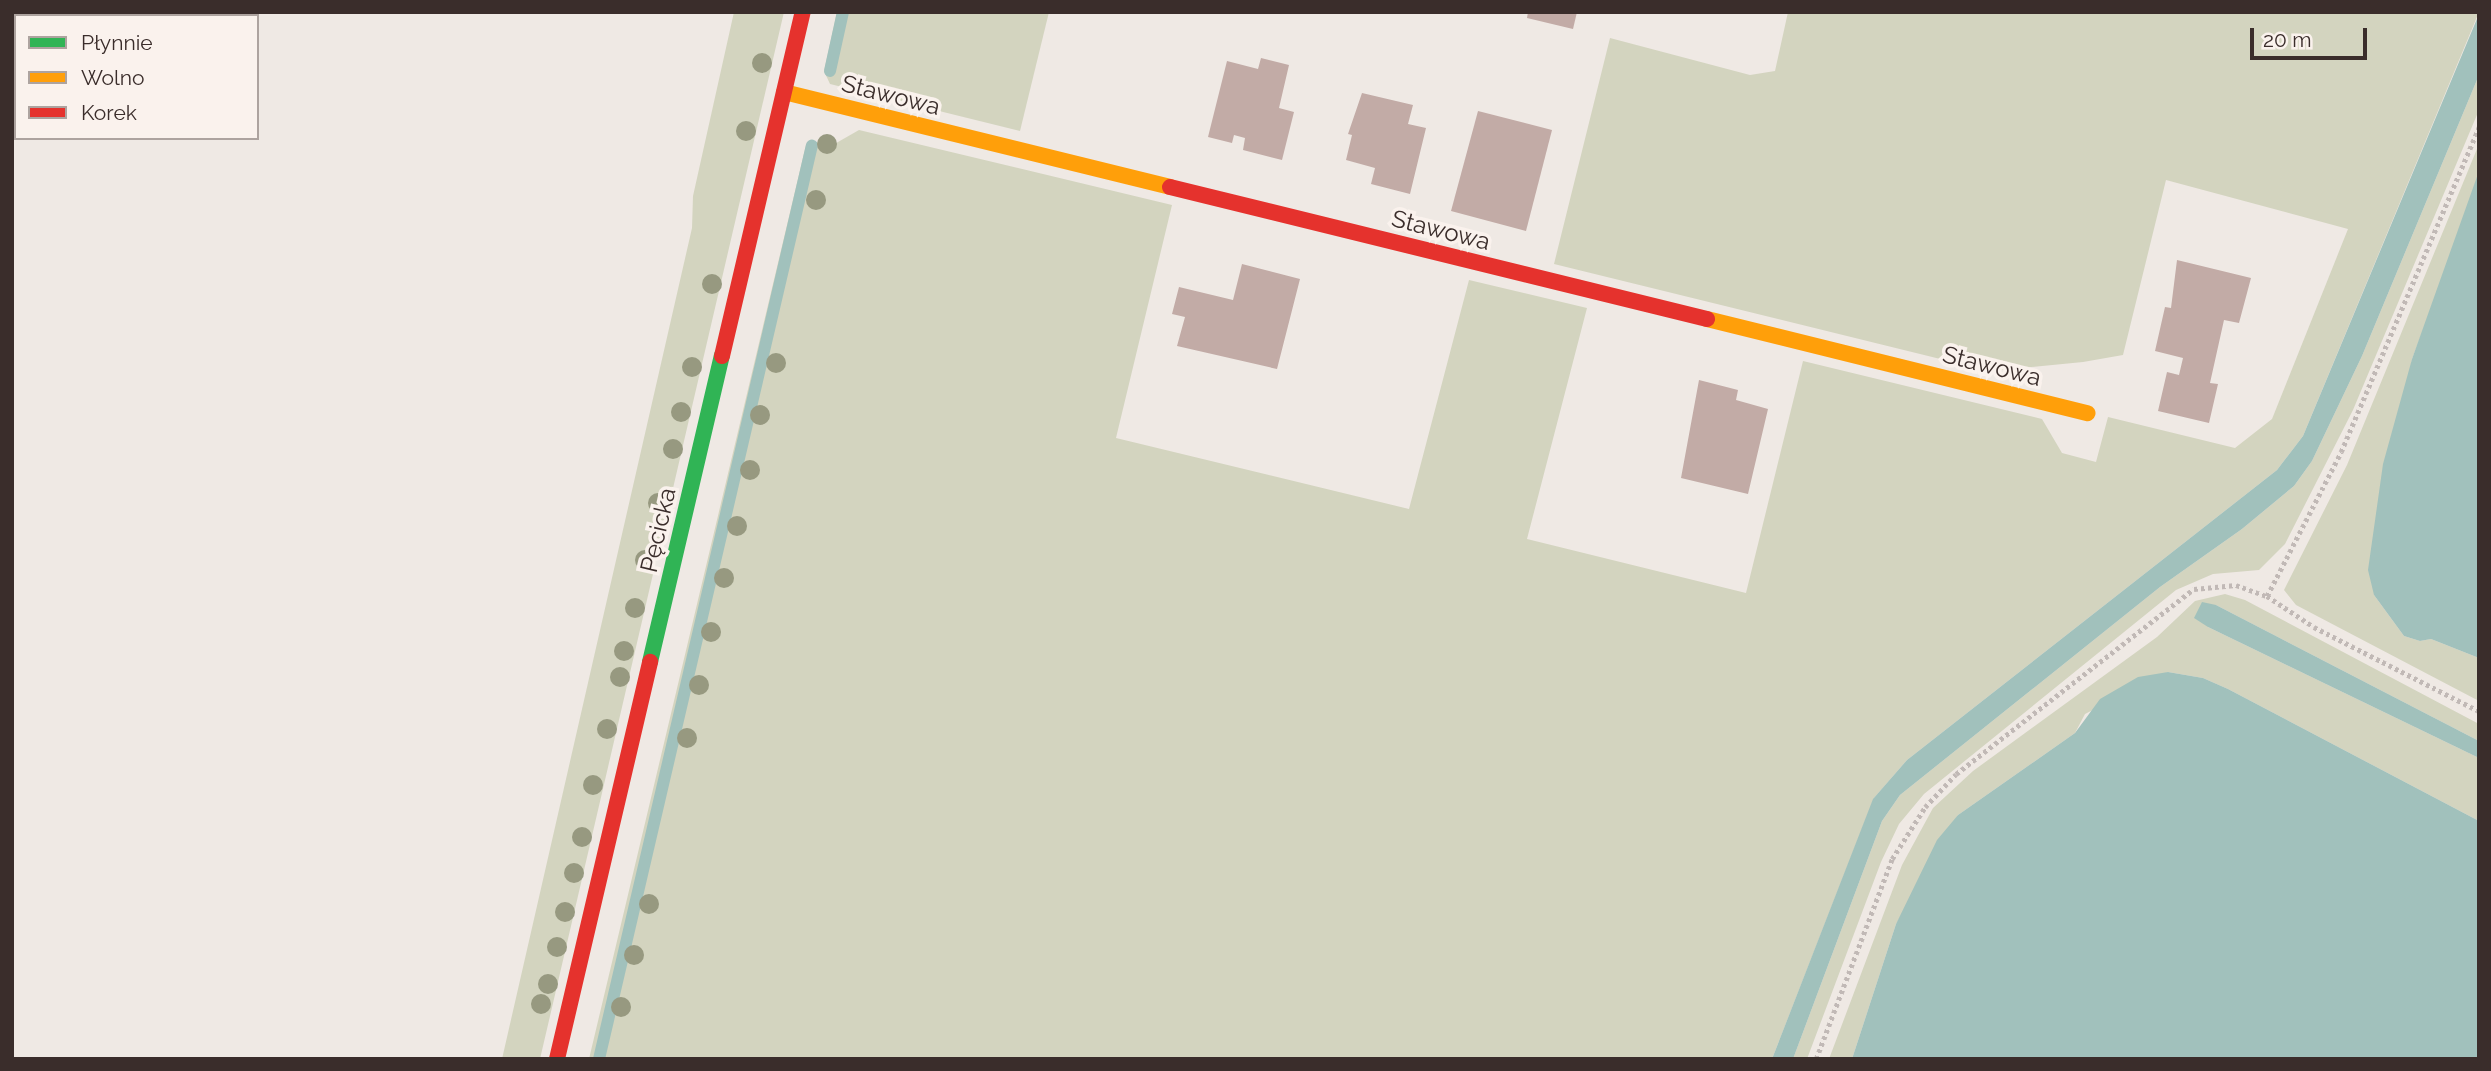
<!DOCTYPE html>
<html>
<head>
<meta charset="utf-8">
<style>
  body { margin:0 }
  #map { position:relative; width:2491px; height:1071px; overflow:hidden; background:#efe9e4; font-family:Raleway,sans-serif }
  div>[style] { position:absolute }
  .green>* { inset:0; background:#d3d4bf }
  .water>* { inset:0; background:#a1c1bc }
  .stream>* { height:12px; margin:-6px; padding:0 6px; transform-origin:6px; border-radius:6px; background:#a1c1bc }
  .building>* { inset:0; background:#c2aba6 }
  .path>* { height:4.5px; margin-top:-2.25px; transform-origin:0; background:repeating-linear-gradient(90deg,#c1b9b6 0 3.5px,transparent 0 7px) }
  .fast>* { height:16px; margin:-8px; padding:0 8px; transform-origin:8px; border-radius:8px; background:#30b455 }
  .slow>* { height:16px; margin:-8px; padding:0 8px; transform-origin:8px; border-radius:8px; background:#ff9f0a }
  .jam>* { height:16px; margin:-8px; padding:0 8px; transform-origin:8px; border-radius:8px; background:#e5322d }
  .trees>* { width:20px; height:20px; margin:-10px; border-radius:50%; background:#979980 }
  span { translate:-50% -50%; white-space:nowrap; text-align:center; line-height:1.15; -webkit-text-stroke:7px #faf2ed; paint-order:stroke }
  .street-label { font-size:24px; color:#3a2d2b }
  .frame { position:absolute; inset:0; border:14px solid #3a2d2b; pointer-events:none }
  .legend { position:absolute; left:14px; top:14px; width:245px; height:126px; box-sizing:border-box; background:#faf2ed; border:2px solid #ada39f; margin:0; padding:9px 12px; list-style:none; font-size:21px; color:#3a2d2b }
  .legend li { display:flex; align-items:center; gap:14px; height:35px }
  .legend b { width:35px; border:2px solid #ada39f }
  .scale { position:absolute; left:2250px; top:28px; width:117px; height:32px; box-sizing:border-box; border:4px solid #3a2d2b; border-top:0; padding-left:9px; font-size:21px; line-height:24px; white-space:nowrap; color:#3a2d2b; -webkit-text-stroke:5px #faf2ed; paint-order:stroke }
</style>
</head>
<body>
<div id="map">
  <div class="green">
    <div style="clip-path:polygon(734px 12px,784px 12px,540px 1059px,502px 1059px,692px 228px,693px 196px)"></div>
    <div style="clip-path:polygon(837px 12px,1049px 12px,1020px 131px,830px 84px,824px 71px)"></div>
    <div style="clip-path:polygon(1788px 12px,2479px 12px,2303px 436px,2277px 470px,1907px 760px,1874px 798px,1772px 1059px,589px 1059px,806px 145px,825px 141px,824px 150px,859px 130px,1172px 205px,1116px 438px,1409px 509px,1469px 280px,1587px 308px,1527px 539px,1746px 593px,1803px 361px,2042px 419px,2062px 453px,2096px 462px,2108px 417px,2235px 448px,2272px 419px,2348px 229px,2166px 180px,2123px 355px,2083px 362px,1989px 371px,1554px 264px,1610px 38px,1750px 75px,1775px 71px)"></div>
    <div style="clip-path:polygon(2479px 75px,2479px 110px,2353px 410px,2285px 544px,2259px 570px,2213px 574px,2176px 590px,1924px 794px,1899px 824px,1881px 862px,1807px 1059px,1793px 1059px,1882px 821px,1900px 795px,2160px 587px,2242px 529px,2294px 486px,2312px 461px,2362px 356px)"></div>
    <div style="clip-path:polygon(2479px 144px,2479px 171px,2467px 214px,2412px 359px,2374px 595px,2404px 636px,2420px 641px,2431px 639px,2479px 658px,2479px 701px,2296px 605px,2284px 590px,2347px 465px)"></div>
    <div style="clip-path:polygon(2225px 594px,2245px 600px,2479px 724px,2479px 741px,2216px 605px,2208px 627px,2479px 758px,2479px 821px,2228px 689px,2203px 678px,2168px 672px,2085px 714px,2075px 733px,1958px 815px,1896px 924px,1852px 1059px,1829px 1059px,1902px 865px,1933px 808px,1973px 771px,2157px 637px,2195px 601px)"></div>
  </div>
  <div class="water">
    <div style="clip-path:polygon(2479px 14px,2479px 75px,2362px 356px,2312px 461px,2294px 486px,2242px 529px,2160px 587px,1900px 795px,1882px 821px,1793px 1059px,1772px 1059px,1873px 799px,1907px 760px,2277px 470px,2303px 436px)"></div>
    <div style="clip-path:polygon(2479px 171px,2479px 658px,2431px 639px,2420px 641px,2404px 636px,2374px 595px,2368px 570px,2383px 464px,2412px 359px)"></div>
    <div style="clip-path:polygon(2202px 602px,2216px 605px,2479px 741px,2479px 758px,2208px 627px,2194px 618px)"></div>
    <div style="clip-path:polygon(2168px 672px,2203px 678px,2228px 689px,2479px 821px,2479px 1059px,1852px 1059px,1896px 924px,1937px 840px,1958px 815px,2075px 733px,2100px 699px,2138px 677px)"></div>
  </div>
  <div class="stream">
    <div style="left:830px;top:71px;width:60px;rotate:-77.6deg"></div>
    <div style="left:599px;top:1059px;width:938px;rotate:-76.88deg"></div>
  </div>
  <div class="building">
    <div style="clip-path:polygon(1528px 12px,1577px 12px,1573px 29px,1527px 18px)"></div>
    <div style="clip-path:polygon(1261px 58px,1289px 65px,1279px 108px,1294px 112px,1282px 160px,1243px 150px,1245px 138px,1234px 135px,1232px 143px,1208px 137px,1227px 61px,1258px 69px)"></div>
    <div style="clip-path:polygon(1362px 93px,1413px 105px,1408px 124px,1426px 128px,1410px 194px,1371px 184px,1375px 168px,1346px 160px,1352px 135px,1348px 134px)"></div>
    <div style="clip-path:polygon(1478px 111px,1552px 130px,1526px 231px,1451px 211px)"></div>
    <div style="clip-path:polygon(2177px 260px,2251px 278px,2239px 323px,2224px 320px,2210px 383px,2218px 384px,2209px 423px,2158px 411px,2167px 372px,2179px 375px,2183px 358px,2155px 351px,2165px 307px,2171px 308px)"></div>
    <div style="clip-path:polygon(1242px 264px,1300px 279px,1277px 369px,1177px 346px,1185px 317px,1172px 314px,1179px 287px,1233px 300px)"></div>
    <div style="clip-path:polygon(1699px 380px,1738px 390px,1736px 400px,1768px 409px,1748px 494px,1681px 478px)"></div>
  </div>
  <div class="path">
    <div style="left:2267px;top:596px;width:162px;rotate:-62.8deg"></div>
    <div style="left:2341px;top:452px;width:353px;rotate:-67deg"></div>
    <div style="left:1816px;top:1059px;width:214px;rotate:-69.2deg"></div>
    <div style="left:1892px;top:859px;width:62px;rotate:-57.6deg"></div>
    <div style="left:1925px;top:807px;width:45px;rotate:-46.8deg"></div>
    <div style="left:1956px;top:774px;width:301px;rotate:-37.9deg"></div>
    <div style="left:2194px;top:589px;width:42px;rotate:-5.4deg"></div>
    <div style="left:2236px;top:585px;width:33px;rotate:20deg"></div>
    <div style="left:2267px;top:596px;width:56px;rotate:33.4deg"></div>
    <div style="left:2314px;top:627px;width:185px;rotate:27deg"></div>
  </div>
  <div class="fast">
    <div style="left:650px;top:662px;width:314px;rotate:-76.8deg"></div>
  </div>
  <div class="slow">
    <div style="left:784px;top:92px;width:398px;rotate:13.8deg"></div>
    <div style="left:1707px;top:319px;width:392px;rotate:13.9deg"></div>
  </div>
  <div class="jam">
    <div style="left:1170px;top:187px;width:553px;rotate:13.81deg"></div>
    <div style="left:722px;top:356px;width:353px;rotate:-76.8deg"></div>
    <div style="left:557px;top:1059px;width:408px;rotate:-76.8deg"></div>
  </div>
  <div class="trees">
    <div style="left:762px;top:63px"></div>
    <div style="left:746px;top:131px"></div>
    <div style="left:827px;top:144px"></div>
    <div style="left:816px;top:200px"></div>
    <div style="left:712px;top:284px"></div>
    <div style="left:776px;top:363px"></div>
    <div style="left:692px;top:367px"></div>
    <div style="left:681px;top:412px"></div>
    <div style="left:760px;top:415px"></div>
    <div style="left:673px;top:449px"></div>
    <div style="left:750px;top:470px"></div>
    <div style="left:658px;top:503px"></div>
    <div style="left:737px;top:526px"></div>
    <div style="left:645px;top:560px"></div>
    <div style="left:724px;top:578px"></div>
    <div style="left:635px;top:608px"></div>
    <div style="left:711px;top:632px"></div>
    <div style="left:624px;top:651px"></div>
    <div style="left:620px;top:677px"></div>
    <div style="left:699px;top:685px"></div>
    <div style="left:607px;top:729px"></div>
    <div style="left:687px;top:738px"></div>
    <div style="left:593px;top:785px"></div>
    <div style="left:582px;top:837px"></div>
    <div style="left:574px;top:873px"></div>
    <div style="left:649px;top:904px"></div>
    <div style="left:565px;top:912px"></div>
    <div style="left:557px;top:947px"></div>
    <div style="left:634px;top:955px"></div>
    <div style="left:548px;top:984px"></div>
    <div style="left:541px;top:1004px"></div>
    <div style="left:621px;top:1007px"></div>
  </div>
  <div class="street-label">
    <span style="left:891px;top:95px;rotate:14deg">Stawowa</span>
    <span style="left:1441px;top:230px;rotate:14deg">Stawowa</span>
    <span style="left:1992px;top:366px;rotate:14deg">Stawowa</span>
    <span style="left:658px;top:530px;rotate:-77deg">Pęcicka</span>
  </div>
  <div class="frame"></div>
  <ul class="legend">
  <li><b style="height:9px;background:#30b455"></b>Płynnie</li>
  <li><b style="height:9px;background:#ff9f0a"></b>Wolno</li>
  <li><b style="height:9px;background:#e5322d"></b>Korek</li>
  </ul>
  <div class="scale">20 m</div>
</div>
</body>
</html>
